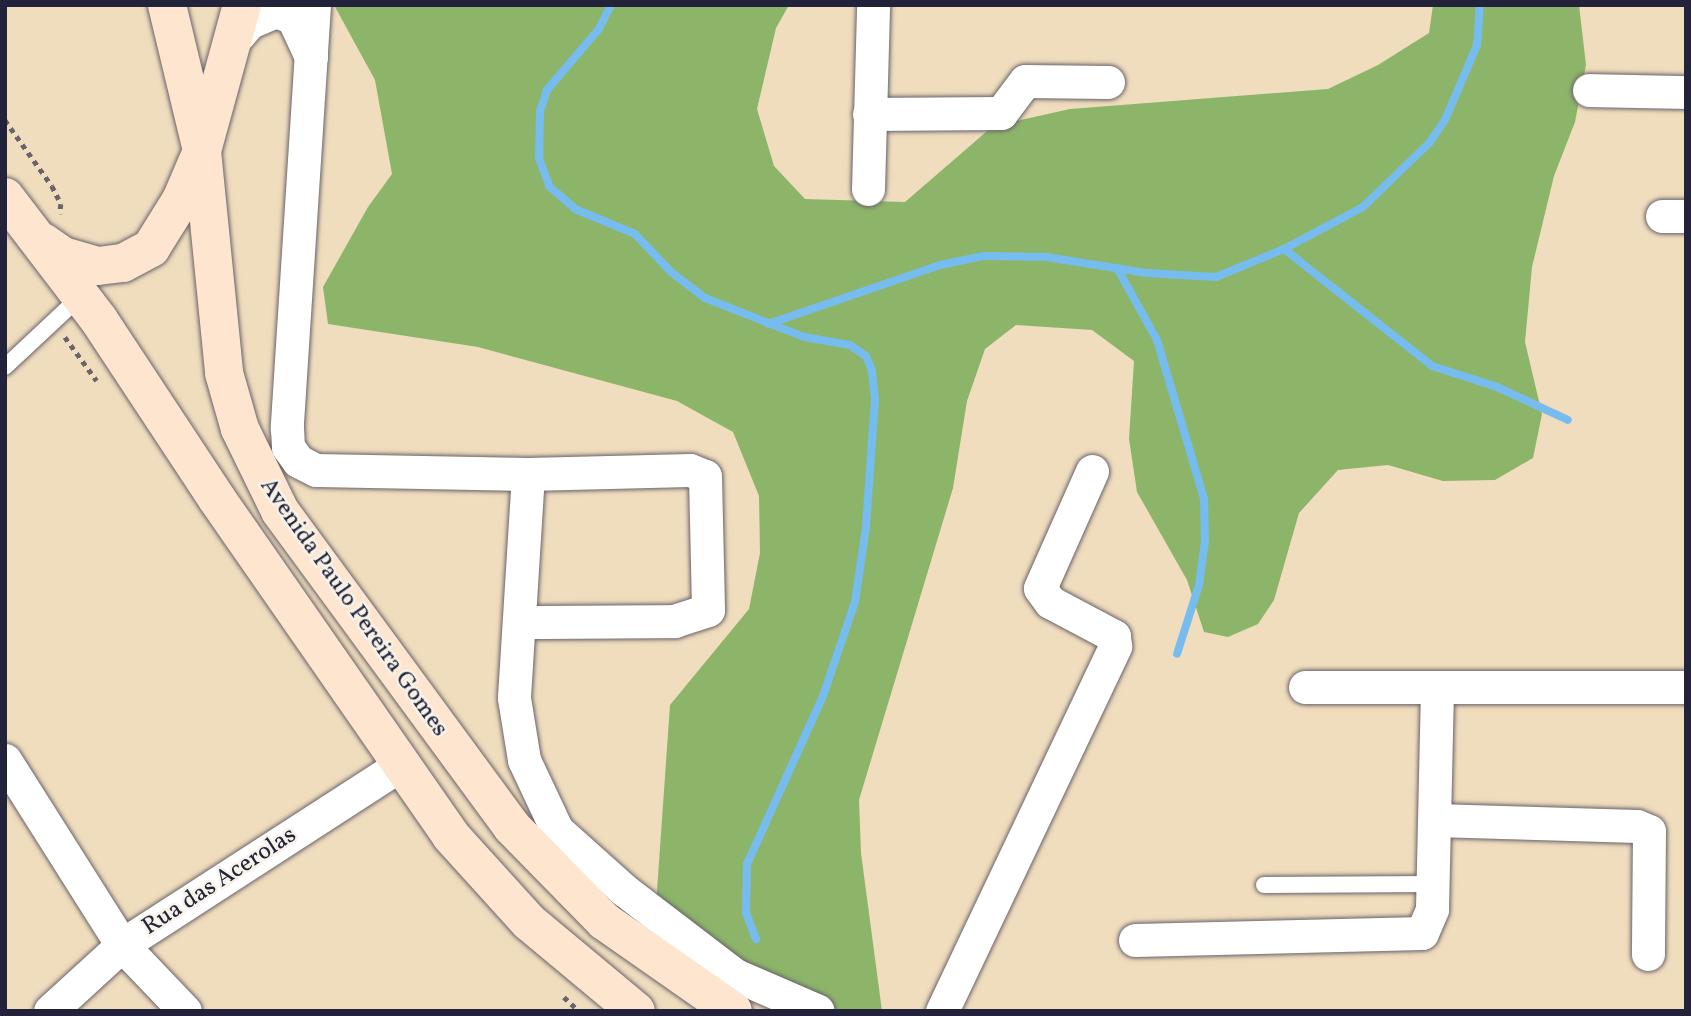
<!DOCTYPE html>
<html>
<head>
<meta charset="utf-8">
<style>
  body { margin:0 }
  #map { position:relative; width:1691px; height:1016px; overflow:hidden; background:#f0ddbe; font-family:Vollkorn,serif }
  div>[style] { position:absolute }
  .forest>* { inset:0; background:#8db56a }
  .stream>* { height:8px; margin:-4px; padding:0 4px; transform-origin:4px; border-radius:4px; background:#77bcee }
  .path>* { height:4.5px; margin-top:-2.25px; transform-origin:0; background:repeating-linear-gradient(90deg,#6a6369 0 5px,transparent 0 10px) }
  .roads { filter:drop-shadow(0 0 2px #6a6369) drop-shadow(0 0 2px #6a6369) }
  .lane>* { height:16px; margin:-8px; padding:0 8px; transform-origin:8px; border-radius:8px; background:#fff }
  .street>* { height:33px; margin:-16.5px; padding:0 16.5px; transform-origin:16.5px; border-radius:16.5px; background:#fff }
  .secondary>* { height:38px; margin:-19px; padding:0 19px; transform-origin:19px; border-radius:19px; background:#fde5d0 }
  span { translate:-50% -50%; white-space:nowrap; text-align:center; line-height:1.15; -webkit-text-stroke:5px #f7f3e8; paint-order:stroke }
  .street-label { font-size:24px; color:#22223b }
  .frame { position:absolute; inset:0; border:7px solid #22223b; pointer-events:none }
</style>
</head>
<body>
<div id="map">
  <div class="forest">
    <div style="clip-path:polygon(334px 5px,789px 5px,776px 28px,757px 109px,774px 166px,805px 199px,905px 202px,993px 126px,1070px 109px,1328px 89px,1378px 65px,1429px 33px,1433px 5px,1579px 5px,1586px 65px,1575px 122px,1554px 176px,1532px 267px,1525px 342px,1542px 414px,1533px 458px,1495px 480px,1443px 481px,1388px 465px,1338px 470px,1299px 513px,1274px 600px,1258px 624px,1228px 637px,1204px 632px,1187px 580px,1137px 492px,1129px 439px,1134px 361px,1092px 330px,1016px 325px,985px 349px,967px 401px,953px 488px,859px 800px,861px 853px,882px 1011px,826px 1011px,655px 919px,670px 705px,749px 609px,760px 553px,759px 496px,733px 432px,677px 401px,478px 347px,328px 324px,323px 287px,368px 207px,392px 174px,375px 80px)"></div>
  </div>
  <div class="stream">
    <div style="left:611px;top:5px;width:28px;rotate:117deg"></div>
    <div style="left:598px;top:30px;width:79px;rotate:130.4deg"></div>
    <div style="left:547px;top:90px;width:22px;rotate:108deg"></div>
    <div style="left:540px;top:111px;width:47px;rotate:91.2deg"></div>
    <div style="left:539px;top:158px;width:30px;rotate:70deg"></div>
    <div style="left:549px;top:186px;width:35px;rotate:41deg"></div>
    <div style="left:575px;top:209px;width:65px;rotate:22.6deg"></div>
    <div style="left:635px;top:234px;width:52px;rotate:46.5deg"></div>
    <div style="left:671px;top:272px;width:43px;rotate:37.4deg"></div>
    <div style="left:705px;top:298px;width:106px;rotate:21.5deg"></div>
    <div style="left:804px;top:337px;width:47px;rotate:9.9deg"></div>
    <div style="left:850px;top:345px;width:19px;rotate:35deg"></div>
    <div style="left:866px;top:356px;width:16px;rotate:68deg"></div>
    <div style="left:872px;top:371px;width:29px;rotate:84deg"></div>
    <div style="left:875px;top:400px;width:127px;rotate:94.1deg"></div>
    <div style="left:866px;top:527px;width:76px;rotate:98.3deg"></div>
    <div style="left:855px;top:602px;width:99px;rotate:108.8deg"></div>
    <div style="left:823px;top:696px;width:184px;rotate:114.3deg"></div>
    <div style="left:747px;top:864px;width:49px;rotate:91.2deg"></div>
    <div style="left:746px;top:913px;width:28px;rotate:69deg"></div>
    <div style="left:1284px;top:249px;width:189px;rotate:38.3deg"></div>
    <div style="left:1432px;top:366px;width:68px;rotate:17.9deg"></div>
    <div style="left:1497px;top:387px;width:78px;rotate:24.9deg"></div>
    <div style="left:1117px;top:268px;width:82px;rotate:60.9deg"></div>
    <div style="left:1157px;top:340px;width:166px;rotate:73.5deg"></div>
    <div style="left:1204px;top:499px;width:42px;rotate:88.6deg"></div>
    <div style="left:1205px;top:541px;width:44px;rotate:97.8deg"></div>
    <div style="left:1199px;top:585px;width:72px;rotate:107.7deg"></div>
    <div style="left:768px;top:324px;width:182px;rotate:-18.9deg"></div>
    <div style="left:940px;top:265px;width:45px;rotate:-11.6deg"></div>
    <div style="left:984px;top:256px;width:62px;rotate:0.9deg"></div>
    <div style="left:1046px;top:257px;width:102px;rotate:9deg"></div>
    <div style="left:1147px;top:273px;width:69px;rotate:3.3deg"></div>
    <div style="left:1216px;top:277px;width:74px;rotate:-22.4deg"></div>
    <div style="left:1284px;top:249px;width:89px;rotate:-28deg"></div>
    <div style="left:1363px;top:207px;width:93px;rotate:-44.1deg"></div>
    <div style="left:1430px;top:142px;width:27px;rotate:-56deg"></div>
    <div style="left:1445px;top:120px;width:82px;rotate:-66.9deg"></div>
    <div style="left:1477px;top:45px;width:40px;rotate:-85.7deg"></div>
  </div>
  <div class="path">
    <div style="left:5px;top:120px;width:81px;rotate:54.5deg"></div>
    <div style="left:52px;top:186px;width:20px;rotate:63deg"></div>
    <div style="left:61px;top:204px;width:10px;rotate:96deg"></div>
    <div style="left:65px;top:337px;width:54px;rotate:54deg"></div>
    <div style="left:564px;top:997px;width:21px;rotate:43deg"></div>
  </div>
  <div class="roads">
    <div class="lane">
      <div style="left:5px;top:367px;width:104px;rotate:-43.1deg"></div>
      <div style="left:1264px;top:885px;width:168px;rotate:-0.3deg"></div>
    </div>
    <div class="street">
      <div style="left:314px;top:5px;width:424px;rotate:93.7deg"></div>
      <div style="left:287px;top:428px;width:19px;rotate:87deg"></div>
      <div style="left:288px;top:447px;width:17px;rotate:54deg"></div>
      <div style="left:298px;top:461px;width:20px;rotate:27deg"></div>
      <div style="left:316px;top:470px;width:212px;rotate:1.1deg"></div>
      <div style="left:528px;top:474px;width:162px;rotate:-1.4deg"></div>
      <div style="left:690px;top:470px;width:16px;rotate:22deg"></div>
      <div style="left:705px;top:476px;width:134px;rotate:88.7deg"></div>
      <div style="left:708px;top:610px;width:35px;rotate:162deg"></div>
      <div style="left:675px;top:621px;width:156px;rotate:179.6deg"></div>
      <div style="left:228px;top:47px;width:33px;rotate:-49deg"></div>
      <div style="left:250px;top:22px;width:28px;rotate:-23deg"></div>
      <div style="left:276px;top:11px;width:18px;rotate:22deg"></div>
      <div style="left:293px;top:18px;width:43px;rotate:65.2deg"></div>
      <div style="left:1589px;top:90px;width:97px;rotate:1.2deg"></div>
      <div style="left:869px;top:114px;width:132px;rotate:-0.4deg"></div>
      <div style="left:1001px;top:113px;width:40px;rotate:-53deg"></div>
      <div style="left:1025px;top:81px;width:83px;rotate:0.7deg"></div>
      <div style="left:868px;top:189px;width:184px;rotate:-88.4deg"></div>
      <div style="left:1662px;top:216px;width:24px"></div>
      <div style="left:528px;top:474px;width:224px;rotate:93.6deg"></div>
      <div style="left:514px;top:698px;width:63px;rotate:80.8deg"></div>
      <div style="left:524px;top:760px;width:77px;rotate:64.8deg"></div>
      <div style="left:557px;top:830px;width:90px;rotate:41.8deg"></div>
      <div style="left:624px;top:890px;width:140px;rotate:37.4deg"></div>
      <div style="left:735px;top:975px;width:90px;rotate:23.4deg"></div>
      <div style="left:1305px;top:687px;width:381px"></div>
      <div style="left:5px;top:760px;width:219px;rotate:57.7deg"></div>
      <div style="left:122px;top:945px;width:91px;rotate:46.3deg"></div>
      <div style="left:1435px;top:820px;width:202px;rotate:1.7deg"></div>
      <div style="left:1637px;top:826px;width:13px;rotate:23deg"></div>
      <div style="left:1649px;top:831px;width:123px;rotate:90.5deg"></div>
      <div style="left:1135px;top:940px;width:287px;rotate:-1.4deg"></div>
      <div style="left:1422px;top:933px;width:26px;rotate:-67deg"></div>
      <div style="left:1432px;top:909px;width:219px;rotate:-88.7deg"></div>
      <div style="left:50px;top:1011px;width:98px;rotate:-42.5deg"></div>
      <div style="left:122px;top:945px;width:331px;rotate:-32.9deg"></div>
      <div style="left:942px;top:1011px;width:404px;rotate:-64.6deg"></div>
      <div style="left:1115px;top:646px;width:10px;rotate:-96deg"></div>
      <div style="left:1114px;top:636px;width:72px;rotate:-152deg"></div>
      <div style="left:1050px;top:602px;width:17px;rotate:-126deg"></div>
      <div style="left:1040px;top:588px;width:128px;rotate:-66deg"></div>
    </div>
    <div class="secondary">
      <div style="left:167px;top:5px;width:150px;rotate:76.5deg"></div>
      <div style="left:202px;top:151px;width:223px;rotate:84.3deg"></div>
      <div style="left:224px;top:373px;width:58px;rotate:74.1deg"></div>
      <div style="left:240px;top:429px;width:91px;rotate:64deg"></div>
      <div style="left:280px;top:511px;width:392px;rotate:53.7deg"></div>
      <div style="left:512px;top:827px;width:132px;rotate:45.6deg"></div>
      <div style="left:604px;top:921px;width:157px;rotate:34.9deg"></div>
      <div style="left:5px;top:197px;width:155px;rotate:52.6deg"></div>
      <div style="left:99px;top:320px;width:214px;rotate:56.6deg"></div>
      <div style="left:217px;top:499px;width:410px;rotate:55.2deg"></div>
      <div style="left:451px;top:836px;width:116px;rotate:47.8deg"></div>
      <div style="left:529px;top:922px;width:139px;rotate:39.8deg"></div>
      <div style="left:43px;top:242px;width:24px;rotate:35deg"></div>
      <div style="left:63px;top:256px;width:36px;rotate:16deg"></div>
      <div style="left:98px;top:266px;width:25px;rotate:-7deg"></div>
      <div style="left:123px;top:263px;width:32px;rotate:-28deg"></div>
      <div style="left:151px;top:248px;width:57px;rotate:-58deg"></div>
      <div style="left:181px;top:200px;width:53px;rotate:-66.8deg"></div>
      <div style="left:202px;top:151px;width:151px;rotate:-74.7deg"></div>
    </div>
  </div>
  <div class="street-label">
    <span style="left:353px;top:608px;rotate:55deg">Avenida Paulo Pereira Gomes</span>
    <span style="left:220px;top:882px;rotate:-33deg">Rua das Acerolas</span>
  </div>
  <div class="frame"></div>
</div>
</body>
</html>
